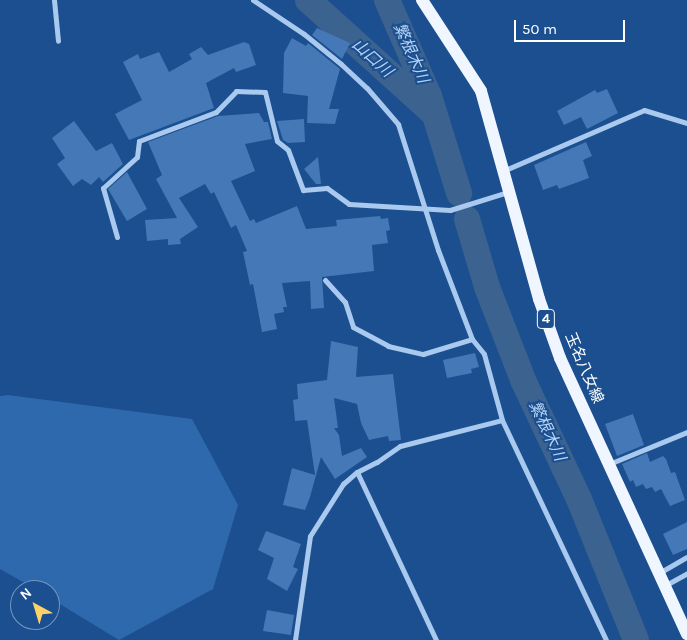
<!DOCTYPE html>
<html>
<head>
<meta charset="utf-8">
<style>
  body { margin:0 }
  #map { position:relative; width:687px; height:640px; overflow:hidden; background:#1b4f8f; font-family:Karla,"Noto Sans JP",sans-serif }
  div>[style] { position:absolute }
  .green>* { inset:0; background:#2e69ad }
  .river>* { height:26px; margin:-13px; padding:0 13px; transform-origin:13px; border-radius:13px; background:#3c6290 }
  .building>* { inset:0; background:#4478b7 }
  .street>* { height:5px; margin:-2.5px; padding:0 2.5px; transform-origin:2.5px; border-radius:2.5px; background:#a9c9ee }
  .primary>* { height:12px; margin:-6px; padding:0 6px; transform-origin:6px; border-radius:6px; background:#f0f6ff }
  span { translate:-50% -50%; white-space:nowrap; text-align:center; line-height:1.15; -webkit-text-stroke:4px #1b4f8f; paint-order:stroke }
  .shield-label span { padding:1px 4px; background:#1b4f8f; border:1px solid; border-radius:4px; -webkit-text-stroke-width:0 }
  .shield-label { font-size:14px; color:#fff; font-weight:700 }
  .street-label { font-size:15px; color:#fff }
  .water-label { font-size:16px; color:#b5d3f5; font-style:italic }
  .north { position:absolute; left:10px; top:580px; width:50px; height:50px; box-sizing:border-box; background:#1b4f8f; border:1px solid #7695bc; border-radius:50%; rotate:321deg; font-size:14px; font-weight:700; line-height:20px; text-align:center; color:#fff }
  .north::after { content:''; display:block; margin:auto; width:18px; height:22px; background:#ffd166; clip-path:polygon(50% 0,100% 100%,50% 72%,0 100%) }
  .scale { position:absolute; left:514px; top:20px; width:111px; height:22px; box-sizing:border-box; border:2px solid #fff; border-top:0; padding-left:6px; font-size:15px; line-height:18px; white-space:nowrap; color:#fff; -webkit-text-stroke:4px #1b4f8f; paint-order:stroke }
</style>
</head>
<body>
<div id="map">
  <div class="green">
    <div style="clip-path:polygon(8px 395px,192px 419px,238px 505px,213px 589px,119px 640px,50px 598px,50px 590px,37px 590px,0 569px,0 396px)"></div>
  </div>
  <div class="river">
    <div style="left:308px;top:0;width:170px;rotate:42.1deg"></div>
    <div style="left:387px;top:0;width:105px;rotate:66.4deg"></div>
    <div style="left:429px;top:96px;width:102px;rotate:72.8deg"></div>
    <div style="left:467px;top:219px;width:71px;rotate:73.6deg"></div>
    <div style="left:487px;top:287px;width:100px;rotate:68.8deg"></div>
    <div style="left:523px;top:380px;width:132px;rotate:64.8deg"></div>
    <div style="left:579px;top:499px;width:152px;rotate:68deg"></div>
  </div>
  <div class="building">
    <div style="clip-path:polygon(317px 28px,350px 43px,342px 59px,312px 35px)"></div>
    <div style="clip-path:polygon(292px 38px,306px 46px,308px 43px,340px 69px,329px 109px,339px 109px,335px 124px,307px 123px,308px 96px,283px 93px,284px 53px)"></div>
    <div style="clip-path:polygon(244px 42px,249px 44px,256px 65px,236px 72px,234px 68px,206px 83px,214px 108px,129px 140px,115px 114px,142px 100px,123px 62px,138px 54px,140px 59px,159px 52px,169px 72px,192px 59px,189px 54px,201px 47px,208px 55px)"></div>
    <div style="clip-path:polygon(607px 89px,618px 113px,587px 129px,581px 117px,564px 125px,557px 111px,595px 90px,597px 93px)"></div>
    <div style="clip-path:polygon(259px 113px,264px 122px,268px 122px,272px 139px,245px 144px,255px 171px,231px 181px,250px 221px,254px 219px,256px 223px,297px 206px,306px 229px,337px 226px,336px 220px,380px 216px,381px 219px,388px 218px,390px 230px,386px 231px,388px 243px,372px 245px,374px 271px,322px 277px,324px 308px,311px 309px,310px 281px,282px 283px,287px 307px,283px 307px,284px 312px,274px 314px,277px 329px,262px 332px,253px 284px,250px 285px,243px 252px,247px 251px,236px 225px,231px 228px,214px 192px,211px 194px,205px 184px,179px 198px,198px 227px,180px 239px,181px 244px,168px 245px,168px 239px,147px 241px,145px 220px,177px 218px,156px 179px,162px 175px,148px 142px,218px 116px)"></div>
    <div style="clip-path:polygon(304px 119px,305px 142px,288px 143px,283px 140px,277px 121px)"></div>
    <div style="clip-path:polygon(74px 121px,96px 151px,112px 143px,123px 164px,103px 182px,99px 177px,91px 185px,82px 179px,73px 186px,57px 164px,65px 158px,52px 138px)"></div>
    <div style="clip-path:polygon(586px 142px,592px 156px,583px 160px,589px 178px,559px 189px,557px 185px,543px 190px,534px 165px)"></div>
    <div style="clip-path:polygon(318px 157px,321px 184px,316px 184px,304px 169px)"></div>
    <div style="clip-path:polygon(127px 172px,147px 209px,127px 221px,108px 189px)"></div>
    <div style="clip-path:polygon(331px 341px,358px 347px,356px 377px,393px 374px,401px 440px,389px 441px,388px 436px,369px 440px,361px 423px,357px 404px,334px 398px,338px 428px,334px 428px,339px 435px,342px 456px,361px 448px,367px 457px,335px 479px,321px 457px,310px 497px,305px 510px,283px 505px,292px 468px,315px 475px,307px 420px,295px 421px,293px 400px,298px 399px,297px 384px,327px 380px)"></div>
    <div style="clip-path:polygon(475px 353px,479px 367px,471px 369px,472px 373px,447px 378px,443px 360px)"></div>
    <div style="clip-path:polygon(633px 414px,644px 445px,617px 456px,605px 424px)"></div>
    <div style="clip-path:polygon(647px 453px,650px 462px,663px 456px,666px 459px,671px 473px,675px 472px,685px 500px,670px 506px,661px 489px,655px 492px,652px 487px,646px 489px,643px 484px,636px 487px,633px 480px,630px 482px,622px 464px)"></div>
    <div style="clip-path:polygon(687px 522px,687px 549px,673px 555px,663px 534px)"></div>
    <div style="clip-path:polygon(266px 531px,301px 544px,293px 567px,298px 569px,287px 591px,267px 579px,274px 558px,258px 550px)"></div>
    <div style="clip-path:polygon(267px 610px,294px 615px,291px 635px,263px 631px)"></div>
  </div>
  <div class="street">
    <div style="left:54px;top:0;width:41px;rotate:84.4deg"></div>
    <div style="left:253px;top:0;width:61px;rotate:33.7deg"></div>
    <div style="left:304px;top:34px;width:48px;rotate:39deg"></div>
    <div style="left:341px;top:64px;width:35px;rotate:43deg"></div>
    <div style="left:367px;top:88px;width:48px;rotate:49.3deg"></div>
    <div style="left:398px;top:124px;width:132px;rotate:72.4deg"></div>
    <div style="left:438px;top:250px;width:95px;rotate:69.1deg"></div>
    <div style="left:472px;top:339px;width:19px;rotate:51deg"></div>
    <div style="left:484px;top:354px;width:68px;rotate:74.7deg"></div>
    <div style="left:502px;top:420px;width:243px;rotate:64.7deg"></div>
    <div style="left:505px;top:170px;width:151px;rotate:-23.3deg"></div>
    <div style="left:644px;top:110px;width:45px;rotate:16.8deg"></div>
    <div style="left:117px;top:237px;width:51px;rotate:-105.9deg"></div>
    <div style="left:103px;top:188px;width:46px;rotate:-42.4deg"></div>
    <div style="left:137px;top:157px;width:16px;rotate:-83deg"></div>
    <div style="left:139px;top:141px;width:82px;rotate:-20.6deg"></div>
    <div style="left:216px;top:112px;width:29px;rotate:-46deg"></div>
    <div style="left:236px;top:91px;width:29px;rotate:2deg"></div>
    <div style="left:265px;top:92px;width:50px;rotate:76.2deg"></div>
    <div style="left:277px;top:141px;width:14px;rotate:39deg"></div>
    <div style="left:288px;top:150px;width:43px;rotate:69.4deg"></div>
    <div style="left:303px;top:190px;width:24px;rotate:-5deg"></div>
    <div style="left:327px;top:188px;width:27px;rotate:36deg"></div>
    <div style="left:349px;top:204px;width:101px;rotate:3.4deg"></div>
    <div style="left:450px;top:210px;width:61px;rotate:-17.2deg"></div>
    <div style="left:325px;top:280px;width:30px;rotate:48deg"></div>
    <div style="left:345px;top:302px;width:26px;rotate:72deg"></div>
    <div style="left:353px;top:327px;width:40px;rotate:28deg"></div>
    <div style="left:388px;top:346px;width:36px;rotate:13deg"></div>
    <div style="left:423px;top:354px;width:51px;rotate:-17deg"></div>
    <div style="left:609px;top:464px;width:84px;rotate:-22.3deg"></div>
    <div style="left:357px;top:472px;width:186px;rotate:64.8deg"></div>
    <div style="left:659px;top:573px;width:32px;rotate:-30deg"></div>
    <div style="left:664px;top:586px;width:26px;rotate:-29deg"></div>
    <div style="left:295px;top:640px;width:105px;rotate:-81.8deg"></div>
    <div style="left:310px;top:536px;width:62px;rotate:-57.6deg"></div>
    <div style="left:343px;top:484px;width:18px;rotate:-41deg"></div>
    <div style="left:357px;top:472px;width:22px;rotate:-27deg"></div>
    <div style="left:377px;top:462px;width:28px;rotate:-35deg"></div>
    <div style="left:400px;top:446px;width:105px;rotate:-14.3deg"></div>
  </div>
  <div class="primary">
    <div style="left:422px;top:0;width:108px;rotate:57deg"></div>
    <div style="left:481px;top:91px;width:216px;rotate:74.4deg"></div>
    <div style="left:539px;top:299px;width:63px;rotate:70.4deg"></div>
    <div style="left:560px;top:358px;width:304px;rotate:65.3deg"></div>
  </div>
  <div class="shield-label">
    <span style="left:546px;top:319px">4</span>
  </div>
  <div class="street-label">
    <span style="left:584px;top:368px;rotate:67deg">玉名八女線</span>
  </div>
  <div class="water-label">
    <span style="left:411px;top:53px;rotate:66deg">繁根木川</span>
    <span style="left:372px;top:58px;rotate:42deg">山口川</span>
    <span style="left:547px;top:431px;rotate:65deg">繁根木川</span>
  </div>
  <div class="north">N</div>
  <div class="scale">50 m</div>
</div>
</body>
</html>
